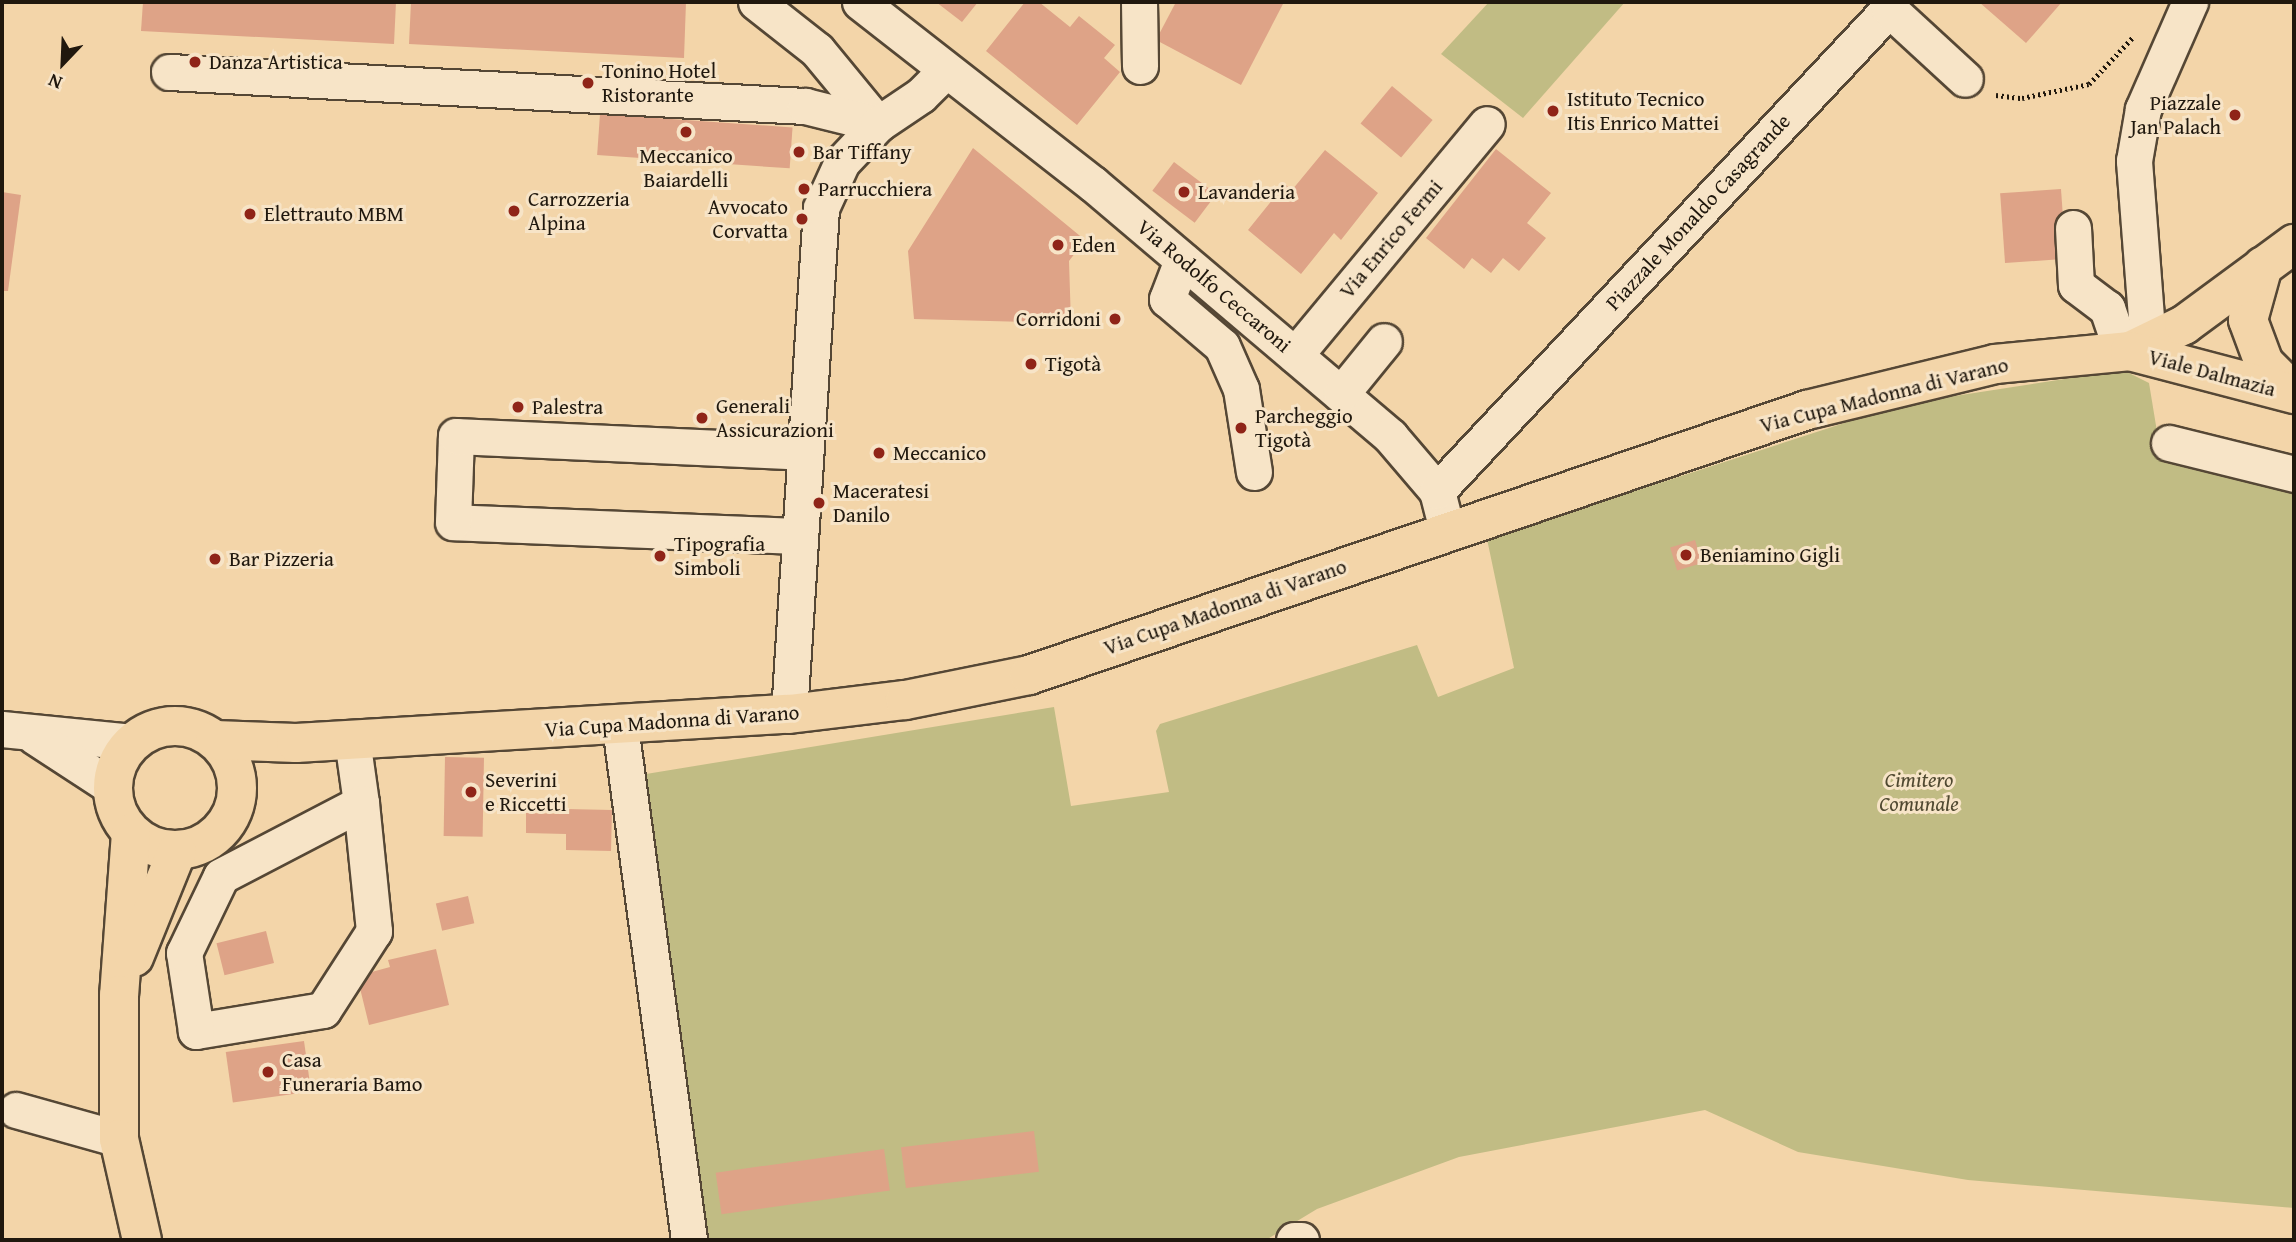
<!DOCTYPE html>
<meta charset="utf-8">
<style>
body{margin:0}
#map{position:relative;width:2296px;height:1242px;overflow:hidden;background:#f3d5a9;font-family:"Gentium Book Plus",serif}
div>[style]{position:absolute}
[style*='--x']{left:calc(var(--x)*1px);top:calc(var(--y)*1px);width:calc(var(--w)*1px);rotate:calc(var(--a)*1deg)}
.green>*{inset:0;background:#c1bc84}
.building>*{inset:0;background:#dea387;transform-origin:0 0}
.path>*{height:4.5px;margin-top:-2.25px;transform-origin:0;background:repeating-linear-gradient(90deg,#20180e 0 2px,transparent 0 5.5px)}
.roads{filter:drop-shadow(2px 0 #554735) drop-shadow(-2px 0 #554735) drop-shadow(0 2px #554735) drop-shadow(0 -2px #554735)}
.minor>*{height:35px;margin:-17.5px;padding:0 17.5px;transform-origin:17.5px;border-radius:17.5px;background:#f7e4c7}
.major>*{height:38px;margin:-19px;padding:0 19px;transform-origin:19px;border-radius:19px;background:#f3d5a9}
.major>.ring{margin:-19px;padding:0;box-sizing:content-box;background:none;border:38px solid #f3d5a9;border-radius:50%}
.dots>*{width:19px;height:19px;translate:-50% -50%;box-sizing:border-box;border:4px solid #f7e4c7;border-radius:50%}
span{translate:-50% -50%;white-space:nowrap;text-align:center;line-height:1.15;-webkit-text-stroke:6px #f7e4c7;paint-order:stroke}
.poi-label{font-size:21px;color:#20180e}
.left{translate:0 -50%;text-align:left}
.right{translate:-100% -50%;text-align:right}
.street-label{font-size:21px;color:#20180e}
.park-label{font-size:21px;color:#504931;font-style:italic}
.frame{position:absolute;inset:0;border:4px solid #20180e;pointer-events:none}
.north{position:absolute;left:28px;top:28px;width:70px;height:70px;-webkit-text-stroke:5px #f7e4c7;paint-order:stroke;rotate:203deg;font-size:19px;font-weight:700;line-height:28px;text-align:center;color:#20180e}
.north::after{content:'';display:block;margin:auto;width:24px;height:32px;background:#20180e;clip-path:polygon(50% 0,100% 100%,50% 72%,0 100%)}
</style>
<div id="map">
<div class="green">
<i style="clip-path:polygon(1489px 2px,1625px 2px,1523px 118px,1441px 54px)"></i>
<i style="clip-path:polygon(2123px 370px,2149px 383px,2162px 462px,2294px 494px,2294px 1208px,1968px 1180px,1798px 1152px,1705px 1110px,1459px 1157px,1317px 1209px,1266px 1240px,705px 1240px,640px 775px,1054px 707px,1071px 806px,1169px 792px,1156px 731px,1160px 724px,1417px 645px,1438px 697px,1514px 668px,1487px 539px,1903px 404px)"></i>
</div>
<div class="building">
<i style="clip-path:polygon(143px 2px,396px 2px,394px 44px,141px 31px)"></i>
<i style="clip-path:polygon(411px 2px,686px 2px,684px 58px,409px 44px)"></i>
<i style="clip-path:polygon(936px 2px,978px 2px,962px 22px)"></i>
<i style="clip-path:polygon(1025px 2px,1039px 2px,1070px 27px,1079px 16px,1115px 45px,1104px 58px,1120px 72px,1077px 125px,986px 51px)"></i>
<i style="clip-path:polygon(1176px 2px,1284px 2px,1241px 85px,1156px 40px)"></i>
<i style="clip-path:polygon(1979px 2px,2062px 2px,2026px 43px)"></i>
<i style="left:1392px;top:86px;width:53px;height:49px;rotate:40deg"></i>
<i style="left:600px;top:114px;width:193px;height:41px;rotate:4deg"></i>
<i style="clip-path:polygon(973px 148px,1085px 240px,1069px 261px,1071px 323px,914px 319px,908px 251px)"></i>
<i style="clip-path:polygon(1496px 149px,1551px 193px,1527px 223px,1546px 238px,1519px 271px,1503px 258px,1491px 273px,1472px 258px,1464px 269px,1426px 238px)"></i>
<i style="clip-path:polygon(1325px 150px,1378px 193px,1341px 240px,1334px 233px,1301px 274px,1248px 230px,1285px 184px,1292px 190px)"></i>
<i style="left:1174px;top:162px;width:53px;height:36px;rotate:37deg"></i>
<i style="left:2061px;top:189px;width:70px;height:61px;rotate:86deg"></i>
<i style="clip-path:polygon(2px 192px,21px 195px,8px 291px,2px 291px)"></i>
<i style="left:1695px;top:540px;width:24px;height:26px;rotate:73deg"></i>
<i style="left:445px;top:757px;width:39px;height:79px;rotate:1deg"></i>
<i style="clip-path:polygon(566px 809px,612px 810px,611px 851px,566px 850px,566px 834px,526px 833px,526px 813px,566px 814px)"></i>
<i style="left:468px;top:896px;width:28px;height:33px;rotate:77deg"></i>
<i style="left:266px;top:931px;width:33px;height:51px;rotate:76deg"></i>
<i style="clip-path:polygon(436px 949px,449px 1005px,369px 1025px,357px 976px,390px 967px,388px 960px)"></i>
<i style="left:304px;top:1041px;width:51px;height:79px;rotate:82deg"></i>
<i style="left:1034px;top:1131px;width:41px;height:134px;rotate:83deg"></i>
<i style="left:884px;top:1149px;width:42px;height:170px;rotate:82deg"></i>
</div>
<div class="path">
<i style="--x:1996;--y:95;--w:26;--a:7"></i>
<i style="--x:2022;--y:98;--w:68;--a:-11.8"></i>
<i style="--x:2089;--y:84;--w:64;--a:-46.9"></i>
</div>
<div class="roads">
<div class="minor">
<i style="--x:756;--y:2;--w:78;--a:38.2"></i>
<i style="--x:817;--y:50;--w:96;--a:50.5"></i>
<i style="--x:860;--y:2;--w:296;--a:38"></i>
<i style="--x:1093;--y:184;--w:390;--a:40.3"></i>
<i style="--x:1390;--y:436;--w:72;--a:49.5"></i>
<i style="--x:1437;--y:491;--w:40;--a:75.6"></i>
<i style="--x:1139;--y:2;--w:64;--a:89.1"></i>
<i style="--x:169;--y:72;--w:637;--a:3.06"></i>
<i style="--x:805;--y:106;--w:75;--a:13.9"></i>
<i style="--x:2073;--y:228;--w:57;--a:87"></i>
<i style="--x:2076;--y:285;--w:39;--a:37"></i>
<i style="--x:2107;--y:308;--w:46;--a:71.2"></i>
<i style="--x:1182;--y:260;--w:42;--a:111"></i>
<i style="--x:1167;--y:299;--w:72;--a:40.5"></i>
<i style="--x:1222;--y:346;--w:47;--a:66.2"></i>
<i style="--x:1241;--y:389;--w:84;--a:81.1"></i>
<i style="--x:2148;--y:343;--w:183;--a:-94.4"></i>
<i style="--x:2134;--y:161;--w:53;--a:-80.2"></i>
<i style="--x:2143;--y:109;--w:117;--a:-66.3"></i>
<i style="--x:1295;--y:355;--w:300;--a:-50.3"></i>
<i style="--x:1341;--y:394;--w:68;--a:-50.9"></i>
<i style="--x:2169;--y:443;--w:129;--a:13.9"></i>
<i style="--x:1437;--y:491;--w:661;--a:-46.84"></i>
<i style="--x:1889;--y:9;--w:103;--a:42.6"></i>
<i style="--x:799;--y:536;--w:346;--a:-177.7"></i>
<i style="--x:453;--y:522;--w:86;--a:-88"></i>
<i style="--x:456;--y:436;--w:347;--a:2.6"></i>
<i style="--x:789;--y:714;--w:507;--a:-86.38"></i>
<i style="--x:821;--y:208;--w:51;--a:-65.5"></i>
<i style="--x:842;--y:162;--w:52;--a:-46.5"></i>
<i style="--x:878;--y:124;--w:52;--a:-34"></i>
<i style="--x:921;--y:95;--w:35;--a:-45"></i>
<i style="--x:620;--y:726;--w:519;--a:82.35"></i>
<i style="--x:2;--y:729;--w:131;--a:5.7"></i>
<i style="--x:34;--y:736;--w:93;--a:33.2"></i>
<i style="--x:352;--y:739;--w:65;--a:82"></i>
<i style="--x:361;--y:803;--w:129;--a:84.2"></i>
<i style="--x:374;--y:931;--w:94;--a:122.8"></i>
<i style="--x:323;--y:1010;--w:129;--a:170.6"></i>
<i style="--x:196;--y:1031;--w:79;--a:-98.7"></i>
<i style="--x:184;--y:953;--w:85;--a:-64.3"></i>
<i style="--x:221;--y:876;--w:158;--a:-27.5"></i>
<i style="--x:16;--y:1110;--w:107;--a:15.7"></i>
<i style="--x:1294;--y:1240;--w:7;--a:0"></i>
</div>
<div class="major">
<i style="--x:2263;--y:266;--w:56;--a:105.5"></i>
<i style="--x:2248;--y:320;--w:46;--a:69.6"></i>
<i style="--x:2264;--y:363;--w:42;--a:45"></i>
<i style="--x:2130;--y:351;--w:60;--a:-25.7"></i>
<i style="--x:2184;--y:325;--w:137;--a:-36.4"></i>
<i class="ring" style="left:113px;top:726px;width:86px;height:86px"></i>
<i style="--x:215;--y:740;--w:81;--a:2.1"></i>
<i style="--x:296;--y:743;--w:494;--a:-3.4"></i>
<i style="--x:789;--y:714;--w:117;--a:-6.9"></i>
<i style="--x:905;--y:700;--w:126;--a:-11.4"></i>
<i style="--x:1029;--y:675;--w:822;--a:-18.81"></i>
<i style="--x:1807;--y:410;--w:194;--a:-13.7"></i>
<i style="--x:1995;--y:364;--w:136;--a:-5.5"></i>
<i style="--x:2130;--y:351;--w:170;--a:14.7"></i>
<i style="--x:131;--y:833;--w:162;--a:94.2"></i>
<i style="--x:119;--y:995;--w:144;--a:90"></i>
<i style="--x:119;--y:1139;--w:104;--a:77.2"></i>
<i style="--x:134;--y:957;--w:114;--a:-67.9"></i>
</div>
</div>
<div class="dots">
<i style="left:195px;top:62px;background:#8f2418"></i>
<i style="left:588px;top:83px;background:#8f2418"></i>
<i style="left:1553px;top:111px;background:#8f2418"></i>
<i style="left:2235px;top:115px;background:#8f2418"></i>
<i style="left:686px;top:132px;background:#8f2418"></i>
<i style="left:799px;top:152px;background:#8f2418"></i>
<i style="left:804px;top:189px;background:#8f2418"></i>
<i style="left:1184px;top:192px;background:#8f2418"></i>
<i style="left:514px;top:211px;background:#8f2418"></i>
<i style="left:250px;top:214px;background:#8f2418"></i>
<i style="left:802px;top:219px;background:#8f2418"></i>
<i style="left:1058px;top:245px;background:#8f2418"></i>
<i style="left:1115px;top:319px;background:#8f2418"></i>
<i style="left:1031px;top:364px;background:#8f2418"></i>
<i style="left:518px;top:407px;background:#8f2418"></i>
<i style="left:702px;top:418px;background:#8f2418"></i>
<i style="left:1241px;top:428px;background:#8f2418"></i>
<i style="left:879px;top:453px;background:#8f2418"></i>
<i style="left:819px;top:503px;background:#8f2418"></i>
<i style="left:1686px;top:555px;background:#8f2418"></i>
<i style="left:660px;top:556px;background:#8f2418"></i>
<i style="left:215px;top:559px;background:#8f2418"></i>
<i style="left:471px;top:792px;background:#8f2418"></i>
<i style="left:268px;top:1072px;background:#8f2418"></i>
</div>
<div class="poi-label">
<span class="left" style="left:209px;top:62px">Danza Artistica</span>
<span class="left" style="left:602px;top:83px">Tonino Hotel<br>Ristorante</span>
<span class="left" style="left:1567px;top:111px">Istituto Tecnico<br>Itis Enrico Mattei</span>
<span class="right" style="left:2221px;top:115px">Piazzale<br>Jan Palach</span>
<span class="left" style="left:813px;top:152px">Bar Tiffany</span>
<span style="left:686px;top:168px">Meccanico<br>Baiardelli</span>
<span class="left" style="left:818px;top:189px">Parrucchiera</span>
<span class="left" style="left:1198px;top:192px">Lavanderia</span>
<span class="left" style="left:528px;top:211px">Carrozzeria<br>Alpina</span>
<span class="right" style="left:788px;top:219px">Avvocato<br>Corvatta</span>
<span class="left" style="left:264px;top:214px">Elettrauto MBM</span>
<span class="left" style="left:1072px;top:245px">Eden</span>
<span class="right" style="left:1101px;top:319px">Corridoni</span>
<span class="left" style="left:1045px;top:364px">Tigotà</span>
<span class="left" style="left:716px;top:418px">Generali<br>Assicurazioni</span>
<span class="left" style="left:532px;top:407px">Palestra</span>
<span class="left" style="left:1255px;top:428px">Parcheggio<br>Tigotà</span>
<span class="left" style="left:893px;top:453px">Meccanico</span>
<span class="left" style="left:833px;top:503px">Maceratesi<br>Danilo</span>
<span class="left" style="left:674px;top:556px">Tipografia<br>Simboli</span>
<span class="left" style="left:1700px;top:555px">Beniamino Gigli</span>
<span class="left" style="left:229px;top:559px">Bar Pizzeria</span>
<span class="left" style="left:485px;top:792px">Severini<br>e Riccetti</span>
<span class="left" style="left:282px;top:1072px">Casa<br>Funeraria Bamo</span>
</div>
<div class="street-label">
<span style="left:1698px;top:212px;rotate:-47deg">Piazzale Monaldo Casagrande</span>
<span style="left:1391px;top:239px;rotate:-50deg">Via Enrico Fermi</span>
<span style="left:1214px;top:286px;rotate:40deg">Via Rodolfo Ceccaroni</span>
<span style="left:2212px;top:373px;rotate:15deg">Viale Dalmazia</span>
<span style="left:1884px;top:395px;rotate:-14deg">Via Cupa Madonna di Varano</span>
<span style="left:1225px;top:607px;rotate:-19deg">Via Cupa Madonna di Varano</span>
<span style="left:672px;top:721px;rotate:-4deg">Via Cupa Madonna di Varano</span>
</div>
<div class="park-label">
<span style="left:1919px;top:792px">Cimitero<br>Comunale</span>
</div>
<div class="frame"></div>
<div class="north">N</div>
</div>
